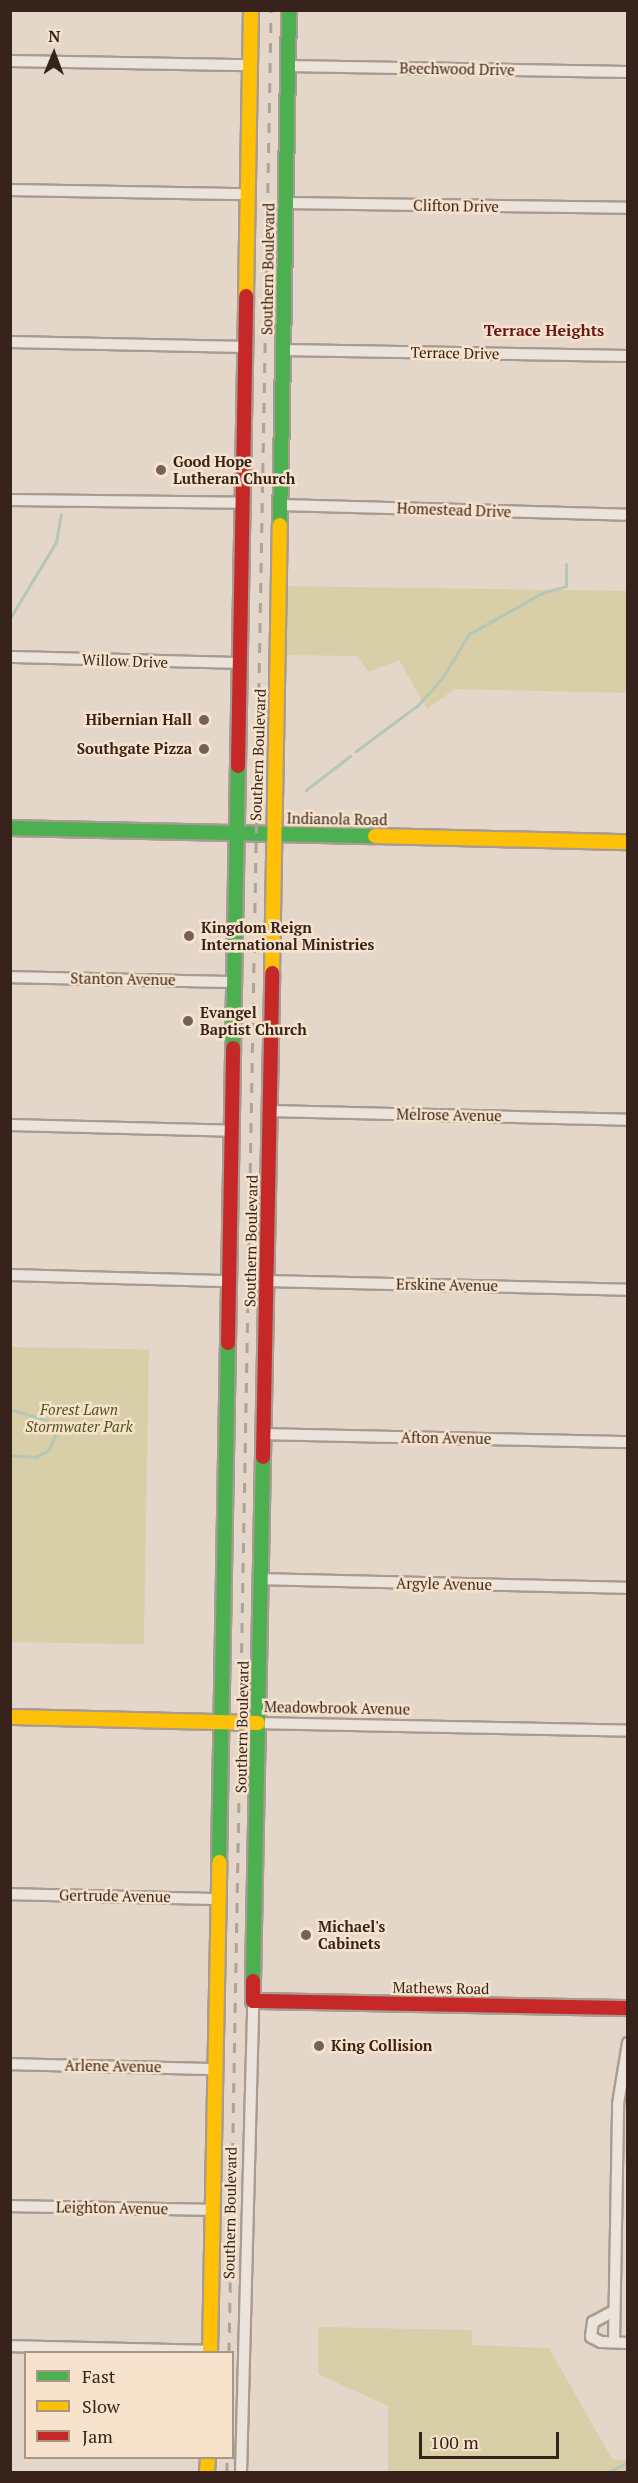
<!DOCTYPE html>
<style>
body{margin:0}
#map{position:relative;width:638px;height:2483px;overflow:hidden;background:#e4d6c8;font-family:"PT Serif",serif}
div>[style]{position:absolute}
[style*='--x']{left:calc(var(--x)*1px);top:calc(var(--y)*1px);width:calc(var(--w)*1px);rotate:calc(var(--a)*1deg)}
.green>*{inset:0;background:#d8cfa9;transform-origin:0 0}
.stream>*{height:3px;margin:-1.5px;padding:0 1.5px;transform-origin:1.5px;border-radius:1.5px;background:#b4c7b8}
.roads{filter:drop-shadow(2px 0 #a89c92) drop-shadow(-2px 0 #a89c92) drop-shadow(0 2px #a89c92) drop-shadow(0 -2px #a89c92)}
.street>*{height:10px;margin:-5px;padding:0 5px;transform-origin:5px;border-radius:5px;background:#ece4db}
.fast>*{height:14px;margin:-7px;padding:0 7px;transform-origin:7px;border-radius:7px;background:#4caf50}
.slow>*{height:14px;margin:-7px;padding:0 7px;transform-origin:7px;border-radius:7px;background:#ffc107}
.jam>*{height:14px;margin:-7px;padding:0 7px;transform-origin:7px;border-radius:7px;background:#c62828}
.rail>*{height:3px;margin-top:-1.5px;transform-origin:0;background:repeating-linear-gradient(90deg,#aba39c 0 10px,transparent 0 20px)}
.dots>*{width:16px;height:16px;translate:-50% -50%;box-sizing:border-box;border:3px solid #f7e3cc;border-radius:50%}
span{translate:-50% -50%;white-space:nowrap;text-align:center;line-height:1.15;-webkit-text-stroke:5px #f7e3cc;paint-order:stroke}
.street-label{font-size:15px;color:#37231b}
.poi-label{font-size:15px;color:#37231b;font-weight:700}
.left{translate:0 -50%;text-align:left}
.right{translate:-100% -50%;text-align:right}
.park-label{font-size:15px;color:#515420;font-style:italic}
.neighbourhood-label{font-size:16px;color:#661918;font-weight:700}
.frame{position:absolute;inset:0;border:12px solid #37231b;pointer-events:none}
.legend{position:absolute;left:24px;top:2351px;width:210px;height:108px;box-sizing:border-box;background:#f7e3cc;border:2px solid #aa9685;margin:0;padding:8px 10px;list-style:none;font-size:18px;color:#37231b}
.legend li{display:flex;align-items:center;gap:12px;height:30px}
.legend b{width:30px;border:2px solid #aa9685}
.north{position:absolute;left:24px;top:24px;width:60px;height:60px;-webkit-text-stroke:4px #f7e3cc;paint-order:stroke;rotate:1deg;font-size:16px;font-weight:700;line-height:24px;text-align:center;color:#37231b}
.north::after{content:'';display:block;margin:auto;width:21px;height:27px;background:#37231b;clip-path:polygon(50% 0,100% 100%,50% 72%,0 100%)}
.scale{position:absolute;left:419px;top:2432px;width:140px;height:27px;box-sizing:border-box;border:3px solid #37231b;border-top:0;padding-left:8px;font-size:18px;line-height:21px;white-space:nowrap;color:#37231b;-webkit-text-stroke:4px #f7e3cc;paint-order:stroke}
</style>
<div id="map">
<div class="green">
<i style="clip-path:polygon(278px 586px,627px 591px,627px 693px,455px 689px,427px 709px,399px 660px,368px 672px,358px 656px,277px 655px)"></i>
<i style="left:11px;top:1347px;width:138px;height:295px;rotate:1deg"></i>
<i style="clip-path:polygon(318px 2327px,472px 2330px,472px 2345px,549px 2348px,612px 2459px,627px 2460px,627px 2472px,388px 2472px,388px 2406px,318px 2374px)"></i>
</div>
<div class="stream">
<i style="--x:10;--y:618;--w:89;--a:-58.8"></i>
<i style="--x:56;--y:542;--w:28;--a:-80"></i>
<i style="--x:356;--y:751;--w:77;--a:-36.6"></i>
<i style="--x:418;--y:705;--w:36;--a:-48"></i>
<i style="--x:442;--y:678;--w:52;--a:-58.5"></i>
<i style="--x:469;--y:634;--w:84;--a:-29.3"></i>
<i style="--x:542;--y:593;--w:25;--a:-16"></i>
<i style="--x:566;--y:586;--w:22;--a:-90"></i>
<i style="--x:306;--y:790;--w:56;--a:-37.7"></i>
<i style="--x:10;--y:1409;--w:39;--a:17"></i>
<i style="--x:47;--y:1420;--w:17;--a:62"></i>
<i style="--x:55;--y:1435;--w:16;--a:112"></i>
<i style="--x:49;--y:1450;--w:15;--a:152"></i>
<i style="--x:36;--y:1457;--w:26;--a:-176"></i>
<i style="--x:608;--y:2472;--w:22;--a:-27"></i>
</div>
<div class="roads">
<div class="street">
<i style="--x:10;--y:61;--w:240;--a:1"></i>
<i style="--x:287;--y:66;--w:341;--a:1"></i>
<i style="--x:10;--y:190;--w:238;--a:1"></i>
<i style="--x:285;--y:203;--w:343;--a:0.8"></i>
<i style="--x:10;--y:342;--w:235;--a:1.2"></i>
<i style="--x:283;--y:350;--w:345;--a:1"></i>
<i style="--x:10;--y:500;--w:232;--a:0.7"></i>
<i style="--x:280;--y:505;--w:348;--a:1.6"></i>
<i style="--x:10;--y:657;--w:229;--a:1.5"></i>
<i style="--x:10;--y:977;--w:225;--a:1.3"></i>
<i style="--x:270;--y:1111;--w:358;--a:1.4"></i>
<i style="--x:10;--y:1125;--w:222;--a:1.5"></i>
<i style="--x:10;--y:1275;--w:220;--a:1.6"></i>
<i style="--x:266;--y:1281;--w:362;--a:1.4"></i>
<i style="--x:264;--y:1434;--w:364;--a:1.3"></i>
<i style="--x:261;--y:1579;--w:367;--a:1.4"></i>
<i style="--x:258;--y:1723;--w:370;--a:1.2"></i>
<i style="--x:10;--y:1894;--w:209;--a:1.4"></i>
<i style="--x:10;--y:2064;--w:205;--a:1.4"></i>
<i style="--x:10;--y:2206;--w:203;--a:1.1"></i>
<i style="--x:614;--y:2311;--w:24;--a:152"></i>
<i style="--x:593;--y:2322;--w:15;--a:98"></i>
<i style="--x:591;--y:2337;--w:11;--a:27"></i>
<i style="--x:601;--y:2342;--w:27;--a:2"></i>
<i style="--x:614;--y:2342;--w:238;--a:-89"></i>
<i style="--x:618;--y:2104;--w:62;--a:-80.7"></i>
<i style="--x:10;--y:2346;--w:200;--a:1.4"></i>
<i style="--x:241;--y:2472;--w:471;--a:-88.5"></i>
</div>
<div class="fast">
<i style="--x:280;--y:525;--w:515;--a:-89"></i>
<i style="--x:10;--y:828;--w:365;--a:1.3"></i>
<i style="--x:233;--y:1048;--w:282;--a:-89"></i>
<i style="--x:219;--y:1862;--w:519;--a:-89.01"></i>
<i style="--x:253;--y:1981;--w:524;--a:-88.91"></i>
</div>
<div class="slow">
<i style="--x:246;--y:296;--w:286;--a:-89"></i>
<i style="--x:375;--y:836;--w:253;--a:1.4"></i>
<i style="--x:272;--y:973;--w:448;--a:-89"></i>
<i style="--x:10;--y:1717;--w:248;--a:1.4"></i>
<i style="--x:210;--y:2352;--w:490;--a:-88.9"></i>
<i style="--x:207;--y:2472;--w:14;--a:-86"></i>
</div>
<div class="jam">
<i style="--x:238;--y:766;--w:470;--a:-89"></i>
<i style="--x:228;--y:1343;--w:295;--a:-89"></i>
<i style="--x:263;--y:1457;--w:484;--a:-88.9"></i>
<i style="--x:253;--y:1981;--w:20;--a:90"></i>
<i style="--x:253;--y:2001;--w:375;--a:1.1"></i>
</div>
</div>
<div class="rail">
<i style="--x:229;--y:2352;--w:2342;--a:-88.97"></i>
<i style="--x:227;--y:2472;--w:14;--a:-90"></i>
</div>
<div class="dots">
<i style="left:161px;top:470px;background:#746258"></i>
<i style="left:204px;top:720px;background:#746258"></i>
<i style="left:204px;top:749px;background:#746258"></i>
<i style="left:189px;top:936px;background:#746258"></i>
<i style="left:188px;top:1021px;background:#746258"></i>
<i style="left:306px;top:1935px;background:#746258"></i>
<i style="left:319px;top:2046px;background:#746258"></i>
</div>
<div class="street-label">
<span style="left:457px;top:69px;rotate:1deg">Beechwood Drive</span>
<span style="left:456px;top:206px;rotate:1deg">Clifton Drive</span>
<span style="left:268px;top:269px;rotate:-89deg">Southern Boulevard</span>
<span style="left:455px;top:353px;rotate:1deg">Terrace Drive</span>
<span style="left:454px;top:510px;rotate:2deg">Homestead Drive</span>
<span style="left:125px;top:661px;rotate:2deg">Willow Drive</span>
<span style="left:258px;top:755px;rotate:-88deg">Southern Boulevard</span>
<span style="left:337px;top:819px;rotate:1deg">Indianola Road</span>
<span style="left:123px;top:979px;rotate:1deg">Stanton Avenue</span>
<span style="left:449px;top:1115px;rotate:1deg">Melrose Avenue</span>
<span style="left:251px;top:1241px;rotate:-89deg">Southern Boulevard</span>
<span style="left:447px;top:1285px;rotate:1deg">Erskine Avenue</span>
<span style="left:446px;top:1438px;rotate:1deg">Afton Avenue</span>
<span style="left:444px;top:1584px;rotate:1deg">Argyle Avenue</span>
<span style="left:337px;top:1708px;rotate:1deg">Meadowbrook Avenue</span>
<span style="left:242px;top:1727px;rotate:-89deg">Southern Boulevard</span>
<span style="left:115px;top:1896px;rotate:1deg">Gertrude Avenue</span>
<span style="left:441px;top:1988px;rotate:1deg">Mathews Road</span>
<span style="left:113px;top:2066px;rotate:1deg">Arlene Avenue</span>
<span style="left:112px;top:2208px;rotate:1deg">Leighton Avenue</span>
<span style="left:230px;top:2213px;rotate:-89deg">Southern Boulevard</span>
</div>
<div class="poi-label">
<span class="left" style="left:173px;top:470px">Good Hope<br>Lutheran Church</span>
<span class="right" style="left:192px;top:720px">Hibernian Hall</span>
<span class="right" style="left:192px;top:749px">Southgate Pizza</span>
<span class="left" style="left:201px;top:936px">Kingdom Reign<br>International Ministries</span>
<span class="left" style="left:200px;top:1021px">Evangel<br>Baptist Church</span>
<span class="left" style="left:318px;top:1935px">Michael's<br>Cabinets</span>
<span class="left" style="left:331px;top:2046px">King Collision</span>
</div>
<div class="park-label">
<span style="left:79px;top:1418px">Forest Lawn<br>Stormwater Park</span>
</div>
<div class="neighbourhood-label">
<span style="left:544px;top:330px">Terrace Heights</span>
</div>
<div class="frame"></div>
<ul class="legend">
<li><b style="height:8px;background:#4caf50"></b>Fast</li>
<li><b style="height:8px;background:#ffc107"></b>Slow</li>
<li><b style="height:8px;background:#c62828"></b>Jam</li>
</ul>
<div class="north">N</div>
<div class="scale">100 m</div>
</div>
